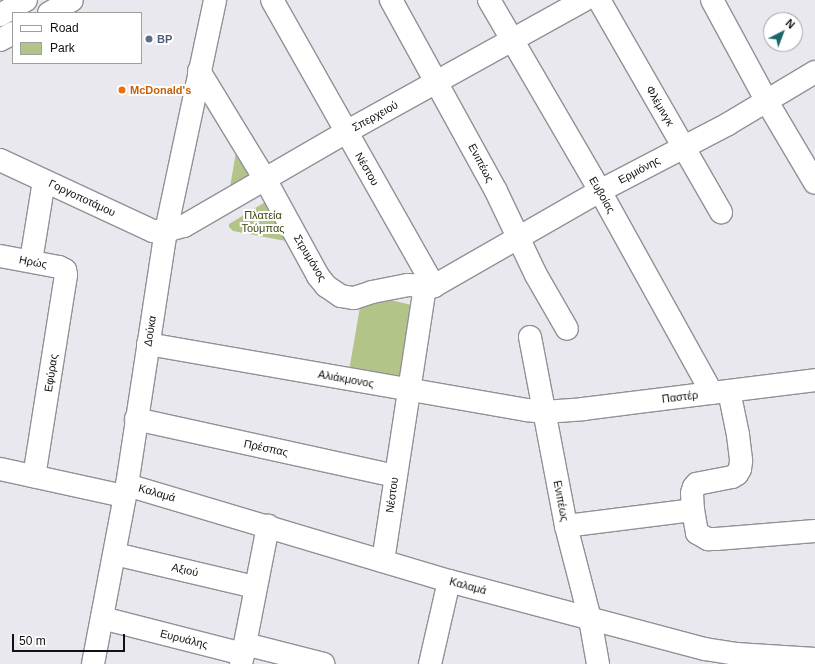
<!DOCTYPE html>
<meta charset="utf-8">
<style>
body{margin:0}
#map{position:relative;width:815px;height:664px;overflow:hidden;background:#eae8ef;font-family:Helvetica,sans-serif}
div>[style]{position:absolute}
[style*='--x']{left:calc(var(--x)*1px);top:calc(var(--y)*1px);width:calc(var(--w)*1px);rotate:calc(var(--a)*1deg)}
.green>*{inset:0;background:#b3c488}
.roads{filter:drop-shadow(1px 0 #929097) drop-shadow(-1px 0 #929097) drop-shadow(0 1px #929097) drop-shadow(0 -1px #929097)}
.minor>*{height:22px;margin:-11px;padding:0 11px;transform-origin:11px;border-radius:11px;background:#fff}
.major>*{height:22px;margin:-11px;padding:0 11px;transform-origin:11px;border-radius:11px;background:#fff}
.dots>*{width:11px;height:11px;translate:-50% -50%;box-sizing:border-box;border:2px solid #fff;border-radius:50%}
span{translate:-50% -50%;white-space:nowrap;text-align:center;line-height:1.15;-webkit-text-stroke:4px #fff;paint-order:stroke}
.service-label{font-size:11px;color:#4e5e75;font-weight:700}
.left{translate:0 -50%;text-align:left}
.food-label{font-size:11px;color:#c56008;font-weight:700}
.street-label{font-size:11px;color:#111012}
.park-label{font-size:11px;color:#3c4810}
.legend{position:absolute;left:12px;top:12px;width:130px;height:52px;box-sizing:border-box;background:#fff;border:1px solid #a09fa0;margin:0;padding:5px 7px;list-style:none;font-size:12px;color:#111012}
.legend li{display:flex;align-items:center;gap:8px;height:20px}
.legend b{width:20px;border:1px solid #a09fa0}
.north{position:absolute;left:763px;top:12px;width:40px;height:40px;box-sizing:border-box;background:#fff;border:1px solid #a09fa0;border-radius:50%;rotate:42deg;font-size:11px;font-weight:700;line-height:16px;text-align:center;color:#111012}
.north::after{content:'';display:block;margin:auto;width:14px;height:18px;background:#19676b;clip-path:polygon(50% 0,100% 100%,50% 72%,0 100%)}
.scale{position:absolute;left:12px;top:634px;width:113px;height:18px;box-sizing:border-box;border:2px solid #111012;border-top:0;padding-left:5px;font-size:12px;line-height:14px;white-space:nowrap;color:#111012;-webkit-text-stroke:3px #fff;paint-order:stroke}
</style>
<div id="map">
<div class="green">
<i style="clip-path:polygon(236px 152px,249px 175px,230px 187px)"></i>
<i style="clip-path:polygon(267px 201px,291px 242px,233px 231px,229px 227px,229px 224px)"></i>
<i style="clip-path:polygon(382px 298px,416px 306px,403px 382px,349px 371px,361px 301px)"></i>
</div>
<div class="roads">
<div class="minor">
<i style="--x:272;--y:0;--w:329;--a:60.5"></i>
<i style="--x:434;--y:286;--w:191;--a:-29.8"></i>
<i style="--x:600;--y:191;--w:144;--a:-27.6"></i>
<i style="--x:728;--y:124;--w:101;--a:-30.9"></i>
<i style="--x:391;--y:0;--w:216;--a:61.2"></i>
<i style="--x:495;--y:189;--w:95;--a:64.5"></i>
<i style="--x:536;--y:275;--w:62;--a:60.1"></i>
<i style="--x:489;--y:0;--w:221;--a:59.8"></i>
<i style="--x:600;--y:191;--w:231;--a:61"></i>
<i style="--x:599;--y:0;--w:245;--a:60.1"></i>
<i style="--x:712;--y:0;--w:114;--a:61.6"></i>
<i style="--x:766;--y:100;--w:96;--a:59.4"></i>
<i style="--x:199;--y:71;--w:127;--a:58.6"></i>
<i style="--x:265;--y:179;--w:111;--a:61.3"></i>
<i style="--x:318;--y:276;--w:13;--a:51"></i>
<i style="--x:326;--y:286;--w:18;--a:34"></i>
<i style="--x:341;--y:296;--w:13;--a:9"></i>
<i style="--x:354;--y:298;--w:19;--a:-18"></i>
<i style="--x:372;--y:292;--w:36;--a:-11"></i>
<i style="--x:407;--y:285;--w:27;--a:2"></i>
<i style="--x:0;--y:160;--w:169;--a:24.9"></i>
<i style="--x:153;--y:231;--w:13;--a:0"></i>
<i style="--x:166;--y:231;--w:19;--a:-16"></i>
<i style="--x:184;--y:226;--w:187;--a:-30.1"></i>
<i style="--x:346;--y:132;--w:272;--a:-29"></i>
<i style="--x:0;--y:256;--w:60;--a:10.6"></i>
<i style="--x:59;--y:267;--w:7;--a:27"></i>
<i style="--x:65;--y:270;--w:5;--a:79"></i>
<i style="--x:66;--y:275;--w:204;--a:99"></i>
<i style="--x:31;--y:261;--w:81;--a:-80.8"></i>
<i style="--x:530;--y:337;--w:192;--a:79.2"></i>
<i style="--x:566;--y:526;--w:96;--a:75.5"></i>
<i style="--x:590;--y:619;--w:46;--a:79.9"></i>
<i style="--x:148;--y:344;--w:385;--a:9.9"></i>
<i style="--x:527;--y:410;--w:17;--a:7"></i>
<i style="--x:544;--y:412;--w:39;--a:-4"></i>
<i style="--x:583;--y:409;--w:234;--a:-7.1"></i>
<i style="--x:729;--y:391;--w:45;--a:78.4"></i>
<i style="--x:738;--y:435;--w:26;--a:83"></i>
<i style="--x:741;--y:461;--w:8;--a:97"></i>
<i style="--x:740;--y:469;--w:6;--a:121"></i>
<i style="--x:737;--y:474;--w:6;--a:149"></i>
<i style="--x:732;--y:477;--w:36;--a:169"></i>
<i style="--x:697;--y:484;--w:4;--a:135"></i>
<i style="--x:694;--y:487;--w:6;--a:108"></i>
<i style="--x:692;--y:493;--w:17;--a:87"></i>
<i style="--x:693;--y:510;--w:23;--a:80"></i>
<i style="--x:697;--y:533;--w:13;--a:29"></i>
<i style="--x:708;--y:539;--w:8;--a:0"></i>
<i style="--x:716;--y:539;--w:99;--a:-4.6"></i>
<i style="--x:136;--y:419;--w:265;--a:12.4"></i>
<i style="--x:0;--y:469;--w:127;--a:12.3"></i>
<i style="--x:127;--y:485;--w:336;--a:16.6"></i>
<i style="--x:449;--y:581;--w:265;--a:14.9"></i>
<i style="--x:705;--y:649;--w:31;--a:9"></i>
<i style="--x:736;--y:654;--w:79;--a:3.6"></i>
<i style="--x:566;--y:526;--w:128;--a:-7.2"></i>
<i style="--x:115;--y:554;--w:144;--a:13.3"></i>
<i style="--x:383;--y:561;--w:278;--a:-81.3"></i>
<i style="--x:102;--y:618;--w:146;--a:14.3"></i>
<i style="--x:245;--y:644;--w:81;--a:14.2"></i>
<i style="--x:93;--y:664;--w:182;--a:-79.2"></i>
<i style="--x:127;--y:485;--w:257;--a:-81.3"></i>
<i style="--x:166;--y:231;--w:236;--a:-78"></i>
<i style="--x:241;--y:664;--w:141;--a:-78.9"></i>
<i style="--x:430;--y:664;--w:85;--a:-77.1"></i>
</div>
<div class="major">
<i style="--x:49;--y:13;--w:26;--a:-29"></i>
<i style="--x:0;--y:15;--w:30;--a:-30"></i>
<i style="--x:0;--y:40;--w:15;--a:-28"></i>
</div>
</div>
<div class="dots">
<i style="left:149px;top:39px;background:#5c6f8a"></i>
<i style="left:122px;top:90px;background:#e8710a"></i>
</div>
<div class="service-label">
<span class="left" style="left:157px;top:39px">BP</span>
</div>
<div class="food-label">
<span class="left" style="left:130px;top:90px">McDonald's</span>
</div>
<div class="street-label">
<span style="left:660px;top:106px;rotate:60deg">Φλέμινγκ</span>
<span style="left:375px;top:116px;rotate:-29deg">Σπερχειού</span>
<span style="left:481px;top:163px;rotate:62deg">Ενιπέως</span>
<span style="left:367px;top:169px;rotate:60deg">Νέστου</span>
<span style="left:639px;top:170px;rotate:-28deg">Ερμιόνης</span>
<span style="left:602px;top:195px;rotate:60deg">Ευβοίας</span>
<span style="left:82px;top:198px;rotate:25deg">Γοργοποτάμου</span>
<span style="left:310px;top:258px;rotate:59deg">Στρυμόνος</span>
<span style="left:33px;top:262px;rotate:11deg">Ηρώς</span>
<span style="left:150px;top:331px;rotate:-81deg">Δούκα</span>
<span style="left:51px;top:373px;rotate:-81deg">Εφύρας</span>
<span style="left:346px;top:379px;rotate:10deg">Αλιάκμονος</span>
<span style="left:680px;top:397px;rotate:-7deg">Παστέρ</span>
<span style="left:266px;top:448px;rotate:12deg">Πρέσπας</span>
<span style="left:157px;top:493px;rotate:16deg">Καλαμά</span>
<span style="left:392px;top:495px;rotate:-82deg">Νέστου</span>
<span style="left:561px;top:501px;rotate:79deg">Ενιπέως</span>
<span style="left:185px;top:570px;rotate:13deg">Αξιού</span>
<span style="left:468px;top:586px;rotate:15deg">Καλαμά</span>
<span style="left:184px;top:639px;rotate:14deg">Ευρυάλης</span>
</div>
<div class="park-label">
<span style="left:263px;top:222px">Πλατεία<br>Τούμπας</span>
</div>
<ul class="legend">
<li><b style="height:5px;background:#fff"></b>Road</li>
<li><b style="height:11px;background:#b3c488"></b>Park</li>
</ul>
<div class="north">N</div>
<div class="scale">50 m</div>
</div>
